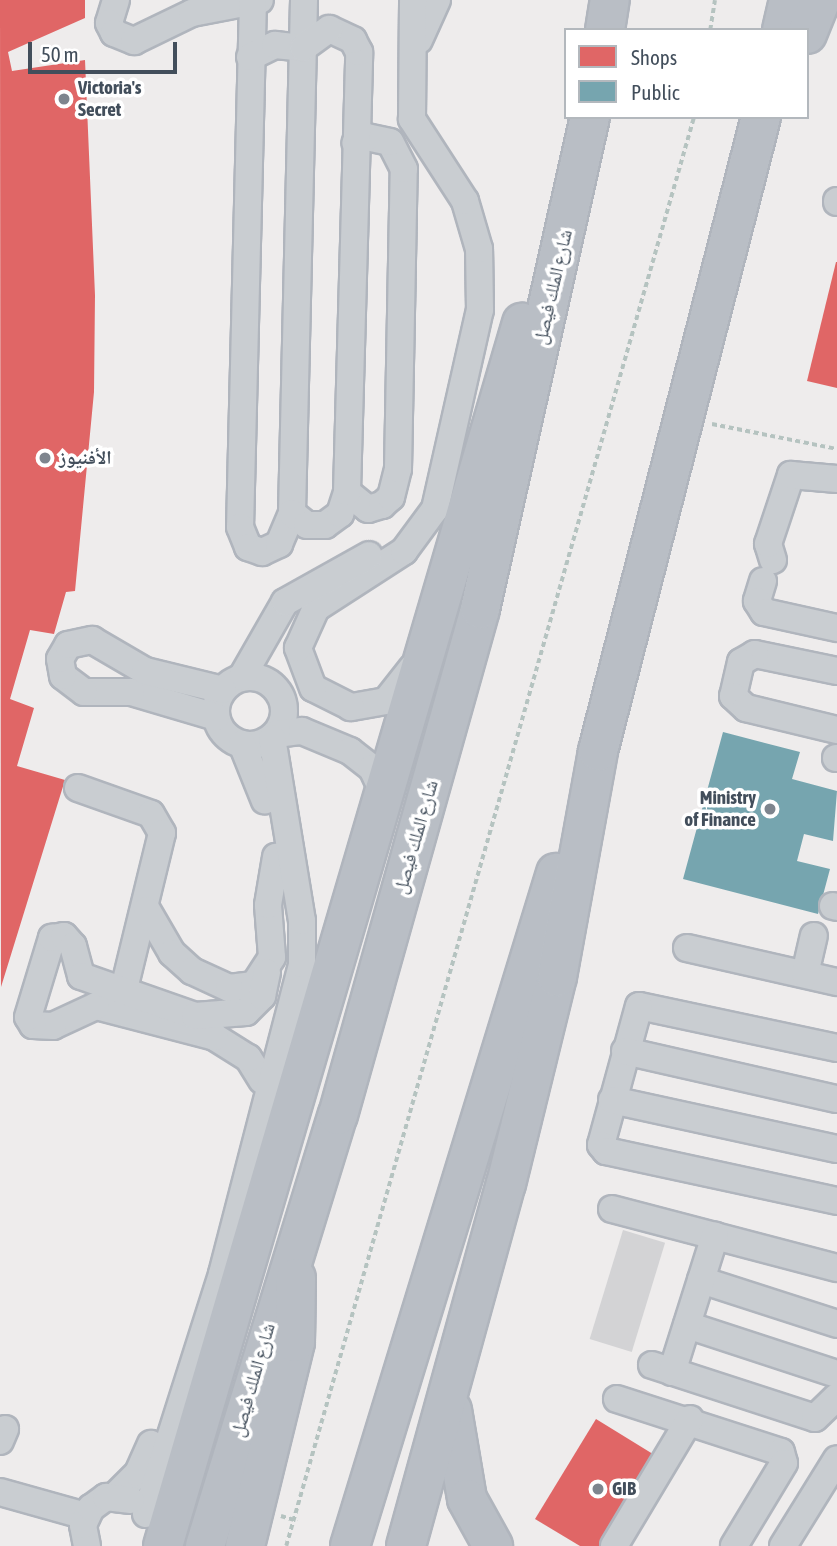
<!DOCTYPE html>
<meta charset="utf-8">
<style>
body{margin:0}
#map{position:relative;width:837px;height:1546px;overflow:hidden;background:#eeecec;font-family:"Asap Condensed","Noto Naskh Arabic",sans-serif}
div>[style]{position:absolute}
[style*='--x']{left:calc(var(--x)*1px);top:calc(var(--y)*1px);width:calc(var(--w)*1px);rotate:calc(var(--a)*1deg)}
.shops>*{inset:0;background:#e06666}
.public>*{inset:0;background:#76a5af}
.building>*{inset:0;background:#d3d3d5;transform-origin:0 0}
.path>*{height:3.5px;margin-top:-1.75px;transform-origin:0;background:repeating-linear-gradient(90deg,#b5c3c0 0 5px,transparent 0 8.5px)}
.roads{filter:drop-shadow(2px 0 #b0b5bd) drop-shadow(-2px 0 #b0b5bd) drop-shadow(0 2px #b0b5bd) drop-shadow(0 -2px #b0b5bd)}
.minor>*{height:26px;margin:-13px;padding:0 13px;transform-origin:13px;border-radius:13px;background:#c9cdd1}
.minor>.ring{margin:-13px;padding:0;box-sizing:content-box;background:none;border:26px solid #c9cdd1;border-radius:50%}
.highway>*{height:38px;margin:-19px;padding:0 19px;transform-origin:19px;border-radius:19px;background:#b9bec5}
.dots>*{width:19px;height:19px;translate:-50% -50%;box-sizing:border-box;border:4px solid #fff;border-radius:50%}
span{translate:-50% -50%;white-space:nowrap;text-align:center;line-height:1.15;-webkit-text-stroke:7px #fff;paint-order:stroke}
.poi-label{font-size:19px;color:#424e5b;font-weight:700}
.left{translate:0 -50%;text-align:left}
.right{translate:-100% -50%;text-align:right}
.street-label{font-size:19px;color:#424e5b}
.legend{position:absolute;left:564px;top:28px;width:245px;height:91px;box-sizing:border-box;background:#fff;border:2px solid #b3b8bd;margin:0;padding:9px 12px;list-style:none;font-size:21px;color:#424e5b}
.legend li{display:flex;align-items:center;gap:14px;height:35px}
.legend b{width:35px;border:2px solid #b3b8bd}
.scale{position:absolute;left:28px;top:42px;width:149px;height:32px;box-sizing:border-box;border:4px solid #424e5b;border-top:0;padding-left:9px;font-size:21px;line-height:24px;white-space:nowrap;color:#424e5b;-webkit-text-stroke:5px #fff;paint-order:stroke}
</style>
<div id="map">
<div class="shops">
<i style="clip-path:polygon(0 0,85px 0,85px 18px,8px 52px,12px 71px,85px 60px,95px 295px,94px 392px,75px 591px,66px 592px,54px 634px,30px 630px,10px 699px,34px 708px,17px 766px,65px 780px,1px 987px)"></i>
<i style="clip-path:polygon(836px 262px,837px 262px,837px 388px,807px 381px)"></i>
<i style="clip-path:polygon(596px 1419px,661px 1459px,607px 1546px,580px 1546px,535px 1519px)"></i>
</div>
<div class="public">
<i style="clip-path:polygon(723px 732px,800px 752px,792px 779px,837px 791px,833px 841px,804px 834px,797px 861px,830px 869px,818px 914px,683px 879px)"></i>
</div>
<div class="building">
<i style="left:623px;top:1230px;width:44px;height:114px;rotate:17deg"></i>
</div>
<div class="path">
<i style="--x:710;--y:30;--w:30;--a:-81"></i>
<i style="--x:712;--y:424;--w:127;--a:11.3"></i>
<i style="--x:281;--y:1516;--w:17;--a:17"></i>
<i style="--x:286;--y:1546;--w:1486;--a:-74.07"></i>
</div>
<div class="roads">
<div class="minor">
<i style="--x:116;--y:0;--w:24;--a:107"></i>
<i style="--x:109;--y:23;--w:11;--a:63"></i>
<i style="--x:114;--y:33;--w:22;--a:22"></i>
<i style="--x:134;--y:41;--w:64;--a:-25.8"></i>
<i style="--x:192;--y:13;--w:69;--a:-10.8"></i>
<i style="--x:253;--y:0;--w:527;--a:91.41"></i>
<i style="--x:240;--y:527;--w:22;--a:68"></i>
<i style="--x:248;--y:547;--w:15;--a:20"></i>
<i style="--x:262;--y:552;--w:19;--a:-25"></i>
<i style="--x:279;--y:544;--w:34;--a:-67"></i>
<i style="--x:292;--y:513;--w:513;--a:-88.66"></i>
<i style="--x:419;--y:40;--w:44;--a:-65.8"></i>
<i style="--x:250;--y:57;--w:28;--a:-26"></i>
<i style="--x:275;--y:45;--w:28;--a:6"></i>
<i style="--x:837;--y:201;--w:1;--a:90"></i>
<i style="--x:347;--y:492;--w:27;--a:39"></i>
<i style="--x:368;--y:509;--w:15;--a:-16"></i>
<i style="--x:382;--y:505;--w:12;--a:-42"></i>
<i style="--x:391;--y:497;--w:29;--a:-76"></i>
<i style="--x:398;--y:469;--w:300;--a:-88.9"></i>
<i style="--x:404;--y:169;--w:30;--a:-117"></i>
<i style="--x:390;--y:142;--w:24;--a:-168"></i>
<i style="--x:367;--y:137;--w:13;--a:153"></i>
<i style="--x:292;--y:513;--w:19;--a:39"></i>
<i style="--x:307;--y:525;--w:18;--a:0"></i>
<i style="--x:325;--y:525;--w:19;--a:-36"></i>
<i style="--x:340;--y:514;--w:23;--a:-72"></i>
<i style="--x:347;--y:492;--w:440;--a:-88.4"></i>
<i style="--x:359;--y:52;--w:13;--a:-117"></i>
<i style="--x:353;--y:40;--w:26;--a:-155"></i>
<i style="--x:329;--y:29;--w:32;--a:144"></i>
<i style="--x:773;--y:560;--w:17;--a:-107"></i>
<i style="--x:768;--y:544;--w:73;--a:-71.6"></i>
<i style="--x:791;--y:475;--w:46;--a:5"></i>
<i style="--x:763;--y:581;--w:21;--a:107"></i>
<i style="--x:757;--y:601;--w:13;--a:58"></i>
<i style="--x:764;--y:612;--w:75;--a:12.4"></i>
<i style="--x:412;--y:668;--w:42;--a:128.2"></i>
<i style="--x:386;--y:701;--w:36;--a:170"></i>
<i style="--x:351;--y:707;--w:42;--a:-153.4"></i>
<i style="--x:313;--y:688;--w:43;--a:-110.6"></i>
<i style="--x:298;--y:648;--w:44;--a:-65.8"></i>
<i style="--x:316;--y:608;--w:105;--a:-32.9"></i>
<i style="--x:404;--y:551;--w:52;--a:-53.6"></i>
<i style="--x:435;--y:509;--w:204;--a:-77.3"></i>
<i style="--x:480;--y:310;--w:61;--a:-90.9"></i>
<i style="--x:479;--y:249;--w:50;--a:-106.3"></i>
<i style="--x:465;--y:201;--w:98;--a:-122.9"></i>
<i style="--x:412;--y:119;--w:119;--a:-89.5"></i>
<i style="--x:837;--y:671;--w:84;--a:-168.3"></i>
<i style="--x:755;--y:654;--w:16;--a:150"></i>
<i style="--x:741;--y:662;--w:35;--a:103"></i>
<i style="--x:733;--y:696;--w:18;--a:43"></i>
<i style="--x:746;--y:708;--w:94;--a:13.6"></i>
<i class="ring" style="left:216px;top:677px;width:42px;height:42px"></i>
<i style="--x:242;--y:677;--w:86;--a:-60.2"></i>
<i style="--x:285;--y:602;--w:96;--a:-29.2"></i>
<i style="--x:216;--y:717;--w:89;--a:-163.6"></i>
<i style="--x:131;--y:692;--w:47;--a:180"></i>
<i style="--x:84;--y:692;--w:26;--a:-143"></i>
<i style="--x:63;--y:676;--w:17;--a:-100"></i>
<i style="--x:60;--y:659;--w:16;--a:-60"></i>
<i style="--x:68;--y:645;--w:25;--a:-12"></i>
<i style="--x:92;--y:640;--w:61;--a:30.3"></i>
<i style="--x:145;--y:671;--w:80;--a:13.7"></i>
<i style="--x:276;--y:734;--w:26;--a:-7"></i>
<i style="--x:302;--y:731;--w:52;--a:22.6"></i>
<i style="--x:350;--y:751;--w:28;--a:38"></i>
<i style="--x:372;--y:768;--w:33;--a:65"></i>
<i style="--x:242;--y:744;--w:61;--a:68"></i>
<i style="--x:836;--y:758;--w:1;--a:0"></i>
<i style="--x:78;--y:788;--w:77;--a:19.6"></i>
<i style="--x:151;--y:814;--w:22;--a:60"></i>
<i style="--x:162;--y:833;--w:182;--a:103.7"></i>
<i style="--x:833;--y:906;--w:4;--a:14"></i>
<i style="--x:147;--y:910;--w:50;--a:59.8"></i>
<i style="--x:172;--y:953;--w:27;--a:42"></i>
<i style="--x:192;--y:971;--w:41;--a:24.7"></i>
<i style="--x:229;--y:988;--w:25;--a:-7"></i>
<i style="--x:254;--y:985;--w:33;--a:-57"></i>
<i style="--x:272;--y:957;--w:52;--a:-94.4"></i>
<i style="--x:268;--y:905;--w:49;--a:-80.5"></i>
<i style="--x:687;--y:948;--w:154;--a:12.8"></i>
<i style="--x:805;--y:974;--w:39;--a:-77"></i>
<i style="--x:837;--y:1048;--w:202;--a:-168"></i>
<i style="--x:639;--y:1006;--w:144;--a:105.3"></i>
<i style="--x:601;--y:1145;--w:8;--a:50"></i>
<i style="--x:606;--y:1151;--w:236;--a:12.2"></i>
<i style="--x:625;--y:1051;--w:217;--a:12.8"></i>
<i style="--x:262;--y:1080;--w:26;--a:-122"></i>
<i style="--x:248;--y:1058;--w:39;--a:-148"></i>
<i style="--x:215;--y:1037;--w:123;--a:-165.4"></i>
<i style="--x:96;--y:1006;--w:47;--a:155.1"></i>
<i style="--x:53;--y:1026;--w:20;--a:-177"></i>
<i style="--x:33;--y:1025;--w:9;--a:-122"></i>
<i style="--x:28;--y:1017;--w:83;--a:-73.1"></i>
<i style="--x:52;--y:938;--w:12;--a:-9"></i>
<i style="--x:64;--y:936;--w:13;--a:48"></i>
<i style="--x:73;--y:946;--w:31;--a:75"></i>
<i style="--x:81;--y:976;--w:121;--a:19.3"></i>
<i style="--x:195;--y:1016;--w:51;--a:-4.5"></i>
<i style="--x:246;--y:1012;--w:23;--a:-45"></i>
<i style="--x:262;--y:996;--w:24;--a:-78"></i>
<i style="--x:612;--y:1100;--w:230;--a:12.3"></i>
<i style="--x:612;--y:1209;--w:233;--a:14.7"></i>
<i style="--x:701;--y:1280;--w:143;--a:17.9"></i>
<i style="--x:687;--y:1325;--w:158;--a:18.1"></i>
<i style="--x:652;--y:1365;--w:171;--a:18"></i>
<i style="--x:815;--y:1418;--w:30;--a:-44"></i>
<i style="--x:672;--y:1372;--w:143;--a:-72.5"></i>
<i style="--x:617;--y:1399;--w:172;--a:17.9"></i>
<i style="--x:781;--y:1452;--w:11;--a:75"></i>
<i style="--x:784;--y:1463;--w:97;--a:121.1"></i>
<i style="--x:0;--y:1441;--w:13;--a:-67"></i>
<i style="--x:0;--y:1492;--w:89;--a:15.6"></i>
<i style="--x:115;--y:1496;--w:33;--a:-45"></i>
<i style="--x:138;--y:1473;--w:32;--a:-66"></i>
<i style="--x:146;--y:1514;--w:252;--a:-72.4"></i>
<i style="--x:222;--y:1274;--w:320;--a:-75.5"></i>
<i style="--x:302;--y:964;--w:43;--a:-90"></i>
<i style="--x:302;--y:921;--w:185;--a:-99.3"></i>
<i style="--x:87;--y:1546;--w:21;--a:-101"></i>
<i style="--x:83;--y:1525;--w:19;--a:-65"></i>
<i style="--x:91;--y:1508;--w:19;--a:-36"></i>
<i style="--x:106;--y:1497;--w:25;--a:7"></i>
<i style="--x:614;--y:1546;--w:148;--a:-59.1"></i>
<i style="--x:783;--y:1546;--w:102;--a:-58.2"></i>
</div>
<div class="highway">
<i style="--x:605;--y:30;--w:30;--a:-81"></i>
<i style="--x:782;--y:30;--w:31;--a:-77"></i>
<i style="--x:807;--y:34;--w:37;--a:-68"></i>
<i style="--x:452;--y:1410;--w:90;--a:80.4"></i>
<i style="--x:467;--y:1499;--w:54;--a:61"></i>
<i style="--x:163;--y:1546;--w:1275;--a:-73.64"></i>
<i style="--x:205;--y:1546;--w:451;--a:-72.9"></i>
<i style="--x:338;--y:1115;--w:526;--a:-74.32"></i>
<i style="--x:480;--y:609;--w:504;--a:-77.4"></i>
<i style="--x:245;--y:1546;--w:210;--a:-76.2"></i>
<i style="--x:295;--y:1342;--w:64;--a:-89.1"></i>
<i style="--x:350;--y:1546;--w:704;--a:-72.98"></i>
<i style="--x:406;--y:1546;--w:376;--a:-74.6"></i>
<i style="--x:506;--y:1184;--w:213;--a:-76.2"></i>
<i style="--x:557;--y:977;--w:230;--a:-79.7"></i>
<i style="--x:598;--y:751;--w:655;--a:-75.58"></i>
</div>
</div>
<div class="dots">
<i style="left:64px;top:99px;background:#7e858e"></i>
<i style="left:45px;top:458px;background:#7e858e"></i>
<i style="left:770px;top:809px;background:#7e858e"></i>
<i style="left:598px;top:1489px;background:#7e858e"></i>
</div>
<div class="poi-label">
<span class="left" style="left:78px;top:99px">Victoria's<br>Secret</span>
<span class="left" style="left:59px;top:458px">الأفنيوز</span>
<span class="right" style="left:756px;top:809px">Ministry<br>of Finance</span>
<span class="left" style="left:612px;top:1489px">GIB</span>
</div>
<div class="street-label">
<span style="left:553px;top:287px;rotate:-77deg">شارع الملك فيصل</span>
<span style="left:416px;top:837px;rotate:-74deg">شارع الملك فيصل</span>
<span style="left:253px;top:1380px;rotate:-74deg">شارع الملك فيصل</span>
</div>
<ul class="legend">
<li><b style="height:19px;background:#e06666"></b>Shops</li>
<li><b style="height:19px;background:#76a5af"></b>Public</li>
</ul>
<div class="scale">50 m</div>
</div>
